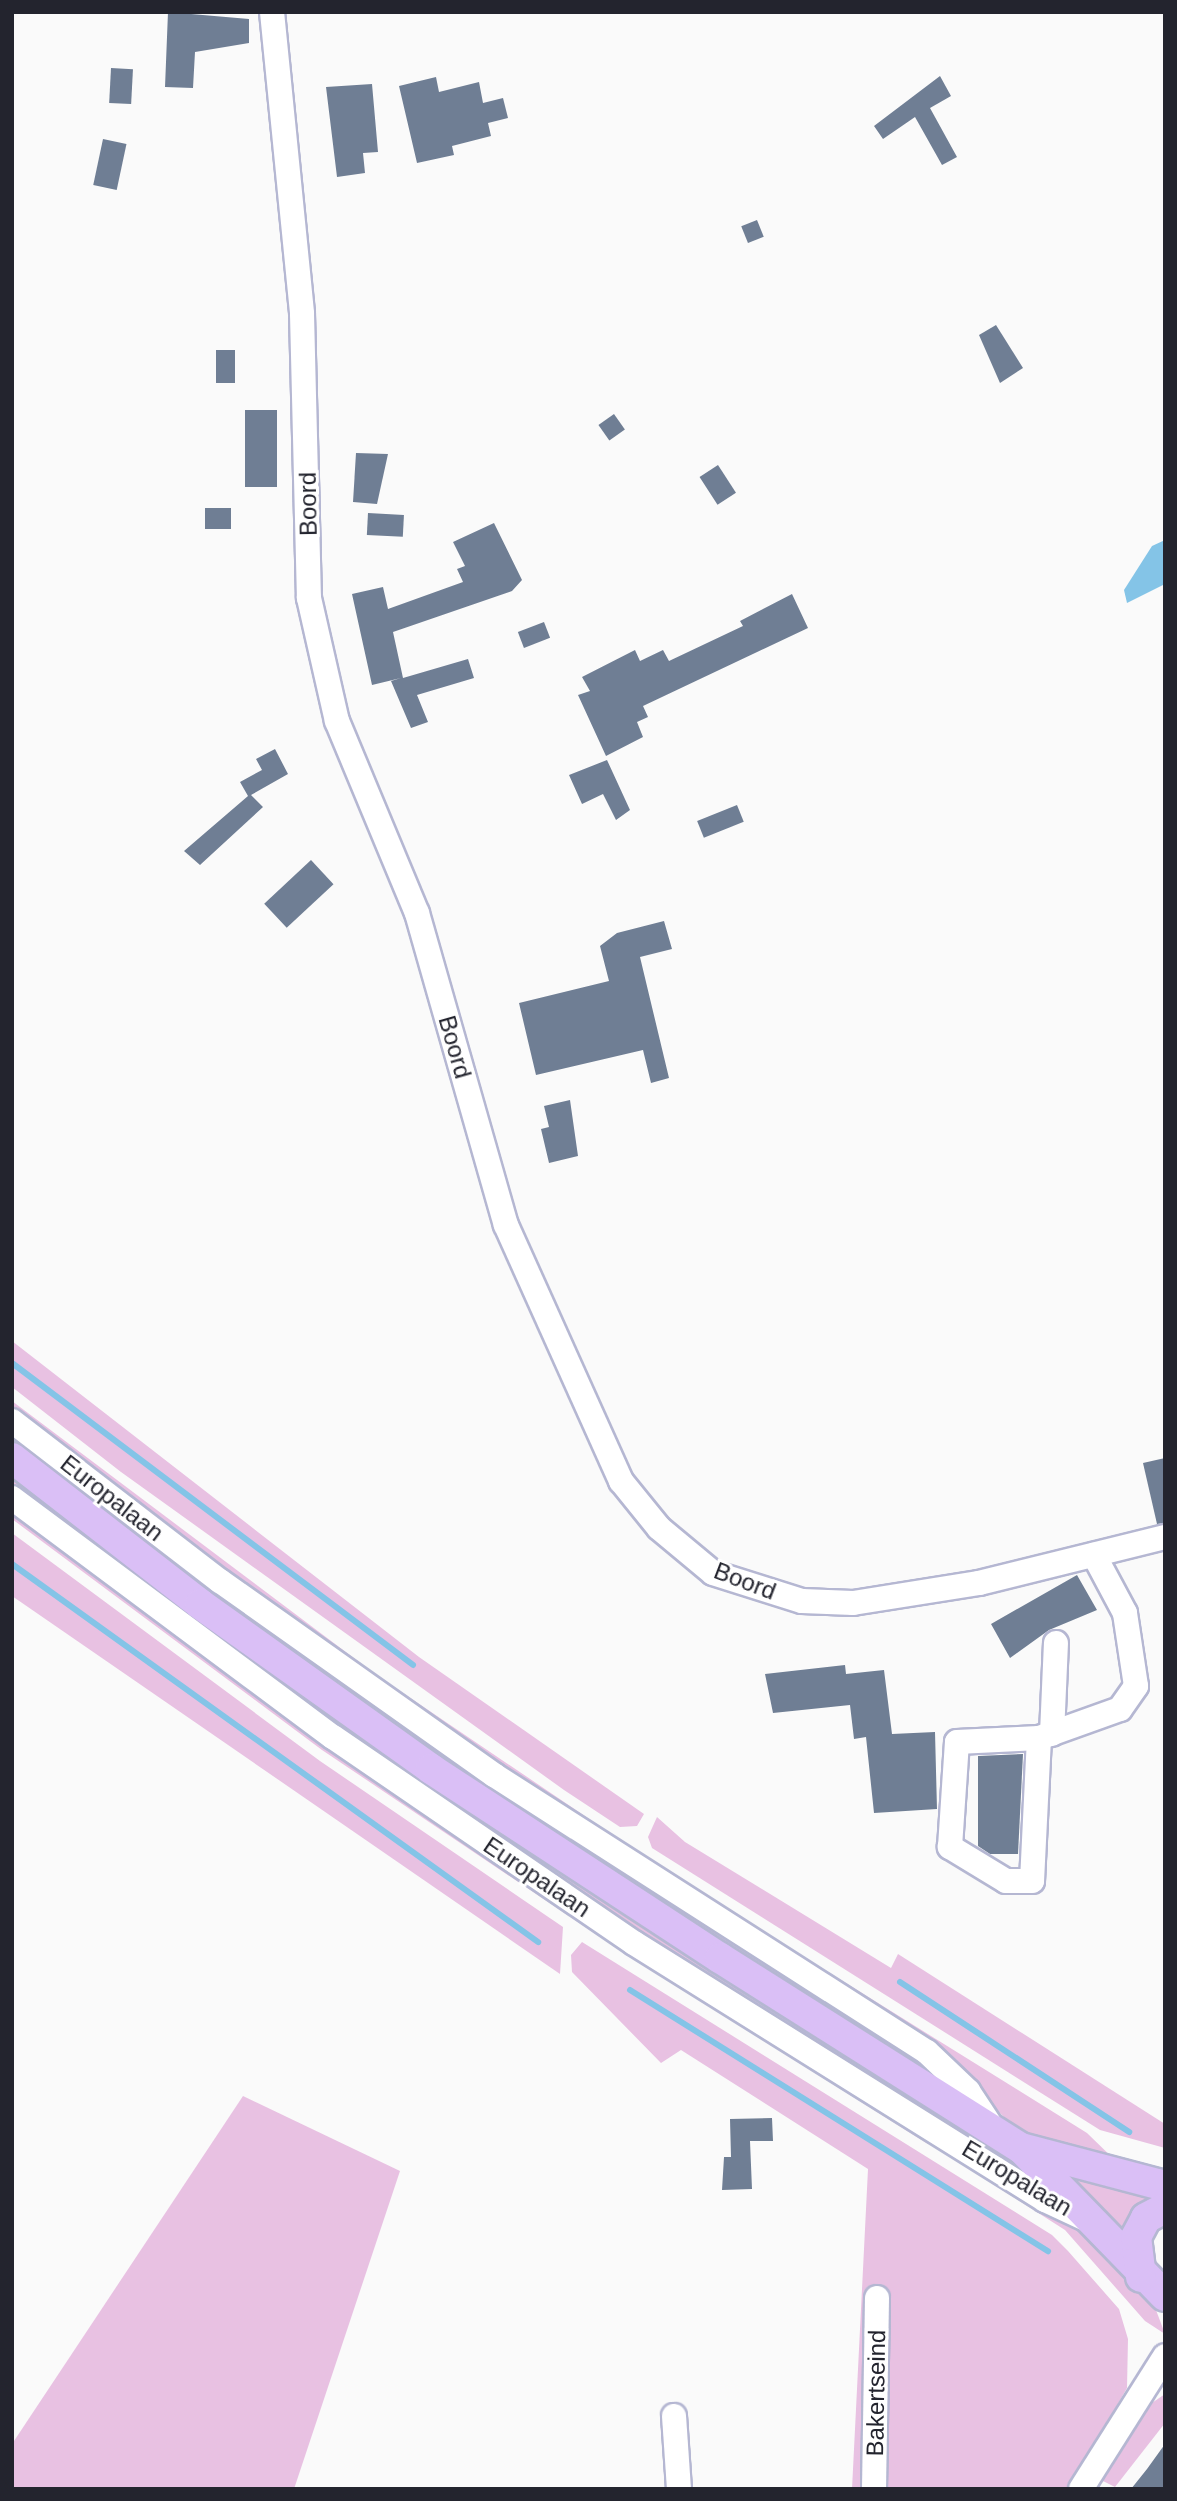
<!DOCTYPE html>
<style>
body{margin:0}
#map{position:relative;width:1177px;height:2501px;overflow:hidden;background:#fafafa;font-family:Arial,sans-serif}
div>[style]{position:absolute}
[style*='--x']{left:calc(var(--x)*1px);top:calc(var(--y)*1px);width:calc(var(--w)*1px);rotate:calc(var(--a)*1deg)}
.green>*{inset:0;background:#e8c1e2}
.water>*{inset:0;background:#84c4e7}
.stream>*{height:6px;margin:-3px;padding:0 3px;transform-origin:3px;border-radius:3px;background:#84c4e7}
.building>*{inset:0;background:#6f7e94;transform-origin:0 0}
.roads{filter:drop-shadow(2px 0 #b5b7d2) drop-shadow(-2px 0 #b5b7d2) drop-shadow(0 2px #b5b7d2) drop-shadow(0 -2px #b5b7d2)}
.minor>*{height:24px;margin:-12px;padding:0 12px;transform-origin:12px;border-radius:12px;background:#fff}
.major>*{height:30px;margin:-15px;padding:0 15px;transform-origin:15px;border-radius:15px;background:#dabff6}
span{translate:-50% -50%;white-space:nowrap;text-align:center;line-height:1.15;-webkit-text-stroke:6px #fff;paint-order:stroke}
.street-label{font-size:24px;color:#23242e}
.frame{position:absolute;inset:0;border:14px solid #23242e;pointer-events:none}
</style>
<div id="map">
<div class="green">
<i style="clip-path:polygon(12px 1341px,419px 1657px,644px 1814px,637px 1826px,620px 1827px,564px 1790px,121px 1472px,12px 1387px)"></i>
<i style="clip-path:polygon(12px 1401px,375px 1674px,669px 1873px,1087px 2133px,1121px 2166px,1021px 2133px,981px 2095px,369px 1682px,12px 1413px)"></i>
<i style="clip-path:polygon(12px 1427px,929px 2064px,943px 2086px,648px 1902px,356px 1702px,12px 1444px)"></i>
<i style="clip-path:polygon(12px 1474px,961px 2123px,954px 2134px,518px 1858px,12px 1490px)"></i>
<i style="clip-path:polygon(12px 1504px,941px 2142px,928px 2144px,618px 1949px,322px 1750px,12px 1519px)"></i>
<i style="clip-path:polygon(12px 1533px,320px 1761px,563px 1927px,560px 1974px,12px 1596px)"></i>
<i style="clip-path:polygon(657px 1817px,685px 1842px,891px 1968px,898px 1954px,1165px 2124px,1165px 2148px,1100px 2130px,652px 1848px,648px 1837px)"></i>
<i style="clip-path:polygon(582px 1942px,1052px 2235px,1068px 2251px,1119px 2309px,1128px 2339px,1127px 2388px,1069px 2489px,852px 2489px,868px 2169px,681px 2050px,661px 2063px,572px 1972px,571px 1955px)"></i>
<i style="clip-path:polygon(243px 2096px,400px 2171px,294px 2489px,12px 2489px,12px 2444px)"></i>
<i style="clip-path:polygon(956px 2150px,1085px 2230px,1153px 2302px,1165px 2334px,1145px 2321px,1065px 2230px,952px 2158px)"></i>
<i style="clip-path:polygon(1053px 2165px,1158px 2189px,1125px 2240px)"></i>
<i style="clip-path:polygon(1165px 2394px,1165px 2423px,1115px 2487px,1101px 2480px,1146px 2407px)"></i>
</div>
<div class="water">
<i style="clip-path:polygon(1165px 540px,1165px 584px,1127px 603px,1124px 590px,1152px 546px)"></i>
</div>
<div class="stream">
<i style="--x:12;--y:1363;--w:502;--a:36.98"></i>
<i style="--x:12;--y:1564;--w:648;--a:35.7"></i>
<i style="--x:900;--y:1982;--w:274;--a:33.2"></i>
<i style="--x:630;--y:1990;--w:493;--a:32"></i>
</div>
<div class="building">
<i style="clip-path:polygon(168px 12px,249px 19px,249px 43px,195px 52px,193px 88px,165px 87px)"></i>
<i style="left:111px;top:68px;width:22px;height:35px;rotate:3deg"></i>
<i style="clip-path:polygon(940px 76px,951px 96px,930px 108px,957px 157px,942px 165px,915px 117px,883px 139px,874px 126px)"></i>
<i style="clip-path:polygon(436px 77px,439px 92px,479px 82px,483px 103px,503px 98px,508px 118px,488px 123px,491px 136px,452px 146px,454px 155px,417px 163px,399px 86px)"></i>
<i style="clip-path:polygon(372px 84px,378px 152px,363px 153px,365px 173px,337px 177px,326px 87px)"></i>
<i style="left:103px;top:139px;width:24px;height:47px;rotate:12deg"></i>
<i style="left:757px;top:220px;width:18px;height:17px;rotate:68deg"></i>
<i style="clip-path:polygon(996px 325px,1023px 368px,1000px 383px,979px 335px)"></i>
<i style="left:216px;top:350px;width:19px;height:33px"></i>
<i style="left:245px;top:410px;width:32px;height:77px"></i>
<i style="left:614px;top:414px;width:19px;height:19px;rotate:55deg"></i>
<i style="clip-path:polygon(356px 453px,388px 454px,377px 504px,353px 502px)"></i>
<i style="left:718px;top:465px;width:33px;height:22px;rotate:57deg"></i>
<i style="left:205px;top:508px;width:26px;height:21px"></i>
<i style="left:368px;top:513px;width:36px;height:22px;rotate:3deg"></i>
<i style="clip-path:polygon(494px 523px,522px 580px,512px 591px,393px 632px,403px 678px,468px 659px,474px 678px,417px 695px,428px 722px,411px 728px,391px 681px,401px 678px,372px 685px,352px 594px,383px 587px,388px 609px,463px 582px,457px 569px,465px 566px,453px 542px)"></i>
<i style="clip-path:polygon(792px 594px,808px 628px,643px 706px,648px 717px,637px 722px,643px 737px,606px 756px,578px 695px,590px 691px,582px 677px,635px 650px,640px 661px,663px 650px,669px 661px,743px 626px,740px 621px)"></i>
<i style="left:544px;top:622px;width:17px;height:28px;rotate:69deg"></i>
<i style="clip-path:polygon(275px 749px,288px 774px,251px 795px,263px 807px,200px 865px,184px 851px,248px 796px,240px 782px,262px 770px,256px 759px)"></i>
<i style="clip-path:polygon(607px 760px,630px 810px,616px 820px,603px 794px,582px 804px,569px 775px)"></i>
<i style="left:737px;top:805px;width:18px;height:43px;rotate:68deg"></i>
<i style="left:311px;top:860px;width:33px;height:64px;rotate:47deg"></i>
<i style="clip-path:polygon(664px 921px,672px 949px,640px 957px,669px 1078px,651px 1083px,643px 1050px,536px 1075px,519px 1003px,609px 981px,600px 946px,617px 933px)"></i>
<i style="clip-path:polygon(570px 1100px,578px 1156px,549px 1163px,541px 1129px,549px 1127px,544px 1106px)"></i>
<i style="clip-path:polygon(1165px 1458px,1165px 1523px,1157px 1524px,1143px 1463px)"></i>
<i style="clip-path:polygon(1077px 1575px,1097px 1610px,1049px 1630px,1010px 1658px,991px 1624px)"></i>
<i style="clip-path:polygon(845px 1665px,846px 1674px,884px 1670px,892px 1734px,935px 1732px,937px 1809px,874px 1813px,866px 1737px,854px 1739px,850px 1705px,773px 1713px,765px 1674px)"></i>
<i style="clip-path:polygon(1023px 1754px,1018px 1854px,990px 1854px,978px 1846px,978px 1756px)"></i>
<i style="clip-path:polygon(772px 2118px,773px 2141px,750px 2141px,752px 2189px,722px 2190px,724px 2157px,731px 2157px,730px 2119px)"></i>
<i style="clip-path:polygon(1165px 2444px,1165px 2489px,1131px 2489px,1147px 2469px)"></i>
</div>
<div class="roads">
<div class="minor">
<i style="--x:272;--y:12;--w:303;--a:84.3"></i>
<i style="--x:302;--y:314;--w:284;--a:88.6"></i>
<i style="--x:309;--y:598;--w:126;--a:77.2"></i>
<i style="--x:337;--y:721;--w:208;--a:67.4"></i>
<i style="--x:417;--y:913;--w:324;--a:74.1"></i>
<i style="--x:506;--y:1225;--w:281;--a:65.8"></i>
<i style="--x:621;--y:1481;--w:60;--a:51"></i>
<i style="--x:659;--y:1528;--w:70;--a:39.8"></i>
<i style="--x:713;--y:1573;--w:93;--a:17.5"></i>
<i style="--x:802;--y:1601;--w:51;--a:2.2"></i>
<i style="--x:853;--y:1603;--w:128;--a:-9"></i>
<i style="--x:979;--y:1583;--w:192;--a:-13.9"></i>
<i style="--x:12;--y:1421;--w:262;--a:37.6"></i>
<i style="--x:220;--y:1581;--w:336;--a:35.3"></i>
<i style="--x:494;--y:1775;--w:514;--a:32.61"></i>
<i style="--x:927;--y:2052;--w:57;--a:43.6"></i>
<i style="--x:968;--y:2091;--w:45;--a:56.7"></i>
<i style="--x:12;--y:1498;--w:400;--a:36.7"></i>
<i style="--x:333;--y:1737;--w:365;--a:34.4"></i>
<i style="--x:634;--y:1943;--w:485;--a:32"></i>
<i style="--x:1045;--y:2200;--w:45;--a:24.9"></i>
<i style="--x:1052;--y:1734;--w:91;--a:-87.5"></i>
<i style="--x:1039;--y:1738;--w:143;--a:92.8"></i>
<i style="--x:1032;--y:1881;--w:26;--a:180"></i>
<i style="--x:1006;--y:1881;--w:66;--a:-148.7"></i>
<i style="--x:950;--y:1847;--w:105;--a:-86.2"></i>
<i style="--x:957;--y:1742;--w:82;--a:-2.8"></i>
<i style="--x:1039;--y:1738;--w:86;--a:-19.7"></i>
<i style="--x:1120;--y:1709;--w:28;--a:-55"></i>
<i style="--x:1136;--y:1686;--w:74;--a:-98.6"></i>
<i style="--x:1125;--y:1613;--w:66;--a:-118.1"></i>
<i style="--x:674;--y:2416;--w:73;--a:86.1"></i>
<i style="--x:874;--y:2489;--w:191;--a:-89.1"></i>
<i style="--x:1081;--y:2489;--w:157;--a:-57.7"></i>
</div>
<div class="major">
<i style="--x:12;--y:1458;--w:238;--a:37.8"></i>
<i style="--x:200;--y:1604;--w:284;--a:35.5"></i>
<i style="--x:431;--y:1769;--w:345;--a:33.2"></i>
<i style="--x:720;--y:1958;--w:356;--a:32.3"></i>
<i style="--x:1021;--y:2148;--w:149;--a:14.8"></i>
<i style="--x:1024;--y:2151;--w:202;--a:45.8"></i>
<i style="--x:1141;--y:2277;--w:40;--a:-97.1"></i>
<i style="--x:1136;--y:2237;--w:21;--a:-62"></i>
<i style="--x:1146;--y:2218;--w:21;--a:-28"></i>
</div>
</div>
<div class="street-label">
<span style="left:308px;top:504px;rotate:-91deg">Boord</span>
<span style="left:455px;top:1047px;rotate:74deg">Boord</span>
<span style="left:112px;top:1498px;rotate:38deg">Europalaan</span>
<span style="left:745px;top:1581px;rotate:21deg">Boord</span>
<span style="left:537px;top:1877px;rotate:34deg">Europalaan</span>
<span style="left:1017px;top:2178px;rotate:31deg">Europalaan</span>
<span style="left:876px;top:2393px;rotate:-89deg">Bakertseind</span>
</div>
<div class="frame"></div>
</div>
